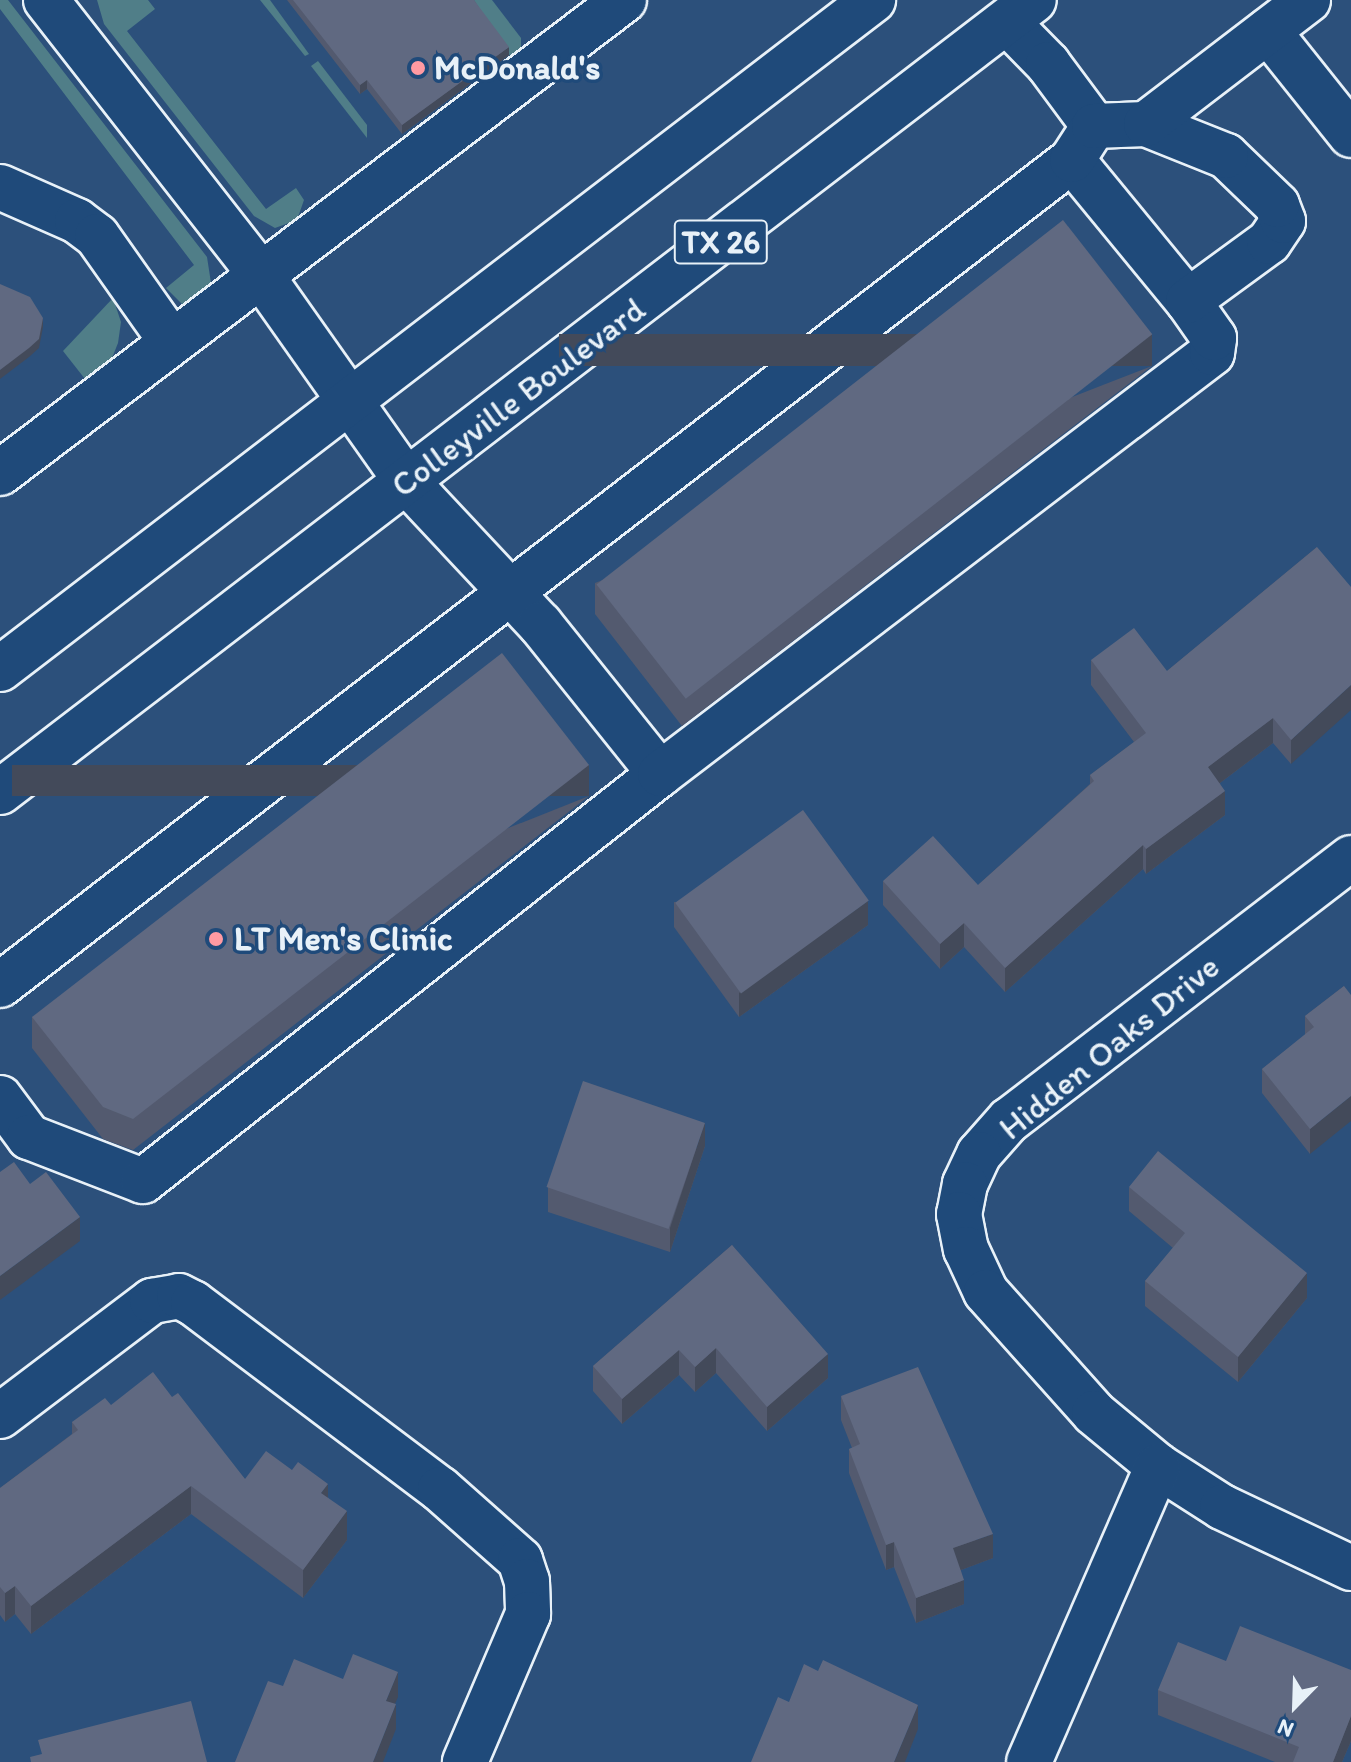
<!DOCTYPE html>
<style>
body{margin:0}
#map{position:relative;width:1351px;height:1762px;overflow:hidden;background:#2c507b;font-family:Itim,sans-serif}
div>[style]{position:absolute}
[style*='--x']{left:calc(var(--x)*1px);top:calc(var(--y)*1px);width:calc(var(--w)*1px);rotate:calc(var(--a)*1deg)}
.green>*{inset:0;background:#507e88}
.roads{filter:drop-shadow(2px 0 #e8f1f8) drop-shadow(-2px 0 #e8f1f8) drop-shadow(0 2px #e8f1f8) drop-shadow(0 -2px #e8f1f8)}
.minor>*{height:44px;margin:-22px;padding:0 22px;transform-origin:22px;border-radius:22px;background:#1f4a7a}
.major>*{height:44px;margin:-22px;padding:0 22px;transform-origin:22px;border-radius:22px;background:#1f4a7a}
.wall>*{inset:0;background:#535a6f}
.shaded-wall>*{inset:0;background:#434a5a;transform-origin:0 0}
.building>*{inset:0;background:#606981;transform-origin:0 0}
.dots>*{width:22px;height:22px;translate:-50% -50%;box-sizing:border-box;border:4px solid #1f4a7a;border-radius:50%}
span{translate:-50% -50%;white-space:nowrap;text-align:center;line-height:1.15;-webkit-text-stroke:7px #1f4a7a;paint-order:stroke}
.shield-label span{padding:2px 6px;background:#1f4a7a;border:2px solid;border-radius:6px;-webkit-text-stroke-width:0}
.shield-label{font-size:32px;color:#e8f1f8;font-weight:700}
.poi-label{font-size:34px;color:#e8f1f8;font-weight:700}
.left{translate:0 -50%;text-align:left}
.street-label{font-size:34px;color:#e8f1f8}
.north{position:absolute;left:1255px;top:1666px;width:80px;height:80px;-webkit-text-stroke:6px #1f4a7a;paint-order:stroke;rotate:203deg;font-size:22px;font-weight:700;line-height:32px;text-align:center;color:#e8f1f8}
.north::after{content:'';display:block;margin:auto;width:28px;height:36px;background:#e8f1f8;clip-path:polygon(50% 0,100% 100%,50% 72%,0 100%)}
</style>
<div id="map">
<div class="green">
<i style="clip-path:polygon(0 0,8px 0,207px 257px,211px 283px,183px 305px,166px 288px,194px 265px,0 9px)"></i>
<i style="clip-path:polygon(97px 0,148px 0,155px 9px,127px 31px,266px 209px,296px 188px,304px 200px,297px 220px,275px 228px,254px 216px,104px 24px)"></i>
<i style="clip-path:polygon(260px 0,270px 0,309px 54px,305px 56px)"></i>
<i style="clip-path:polygon(467px 0,492px 0,521px 38px,521px 47px,511px 57px)"></i>
<i style="clip-path:polygon(318px 61px,367px 125px,367px 138px,311px 66px)"></i>
<i style="clip-path:polygon(113px 298px,121px 322px,118px 343px,112px 358px,85px 379px,63px 351px)"></i>
</div>
<div class="roads">
<div class="minor">
<i style="--x:46;--y:0;--w:353;--a:52"></i>
<i style="--x:263;--y:278;--w:250;--a:54.8"></i>
<i style="--x:407;--y:482;--w:195;--a:46.9"></i>
<i style="--x:540;--y:624;--w:192;--a:51.3"></i>
<i style="--x:1007;--y:22;--w:59;--a:45.7"></i>
<i style="--x:1048;--y:64;--w:77;--a:53.4"></i>
<i style="--x:1268;--y:31;--w:133;--a:51.4"></i>
<i style="--x:1072;--y:160;--w:183;--a:50.6"></i>
<i style="--x:0;--y:187;--w:84;--a:23.8"></i>
<i style="--x:77;--y:221;--w:25;--a:37"></i>
<i style="--x:97;--y:236;--w:128;--a:54.8"></i>
<i style="--x:0;--y:473;--w:783;--a:-37.16"></i>
<i style="--x:1351;--y:858;--w:431;--a:142.5"></i>
<i style="--x:1009;--y:1120;--w:45;--a:131.4"></i>
<i style="--x:979;--y:1154;--w:33;--a:115"></i>
<i style="--x:965;--y:1184;--w:31;--a:101"></i>
<i style="--x:959;--y:1214;--w:36;--a:79"></i>
<i style="--x:966;--y:1249;--w:47;--a:65.1"></i>
<i style="--x:986;--y:1292;--w:162;--a:48.2"></i>
<i style="--x:1094;--y:1413;--w:83;--a:39.6"></i>
<i style="--x:1158;--y:1466;--w:76;--a:32.6"></i>
<i style="--x:1222;--y:1507;--w:143;--a:25.3"></i>
<i style="--x:0;--y:985;--w:1353;--a:-37.58"></i>
<i style="--x:1072;--y:160;--w:40;--a:-57.1"></i>
<i style="--x:1094;--y:126;--w:52;--a:-2.2"></i>
<i style="--x:0;--y:1098;--w:49;--a:53.4"></i>
<i style="--x:29;--y:1137;--w:122;--a:21.1"></i>
<i style="--x:143;--y:1181;--w:658;--a:-38.21"></i>
<i style="--x:660;--y:774;--w:694;--a:-37.33"></i>
<i style="--x:1212;--y:353;--w:15;--a:-82"></i>
<i style="--x:1214;--y:338;--w:45;--a:-125.1"></i>
<i style="--x:1188;--y:301;--w:100;--a:-36.1"></i>
<i style="--x:1269;--y:242;--w:25;--a:-56"></i>
<i style="--x:1283;--y:221;--w:17;--a:-111"></i>
<i style="--x:1277;--y:205;--w:71;--a:-136.1"></i>
<i style="--x:1226;--y:156;--w:86;--a:-158.2"></i>
<i style="--x:1146;--y:124;--w:204;--a:-37.4"></i>
<i style="--x:0;--y:1416;--w:191;--a:-37.1"></i>
<i style="--x:152;--y:1301;--w:27;--a:-10"></i>
<i style="--x:179;--y:1296;--w:16;--a:27"></i>
<i style="--x:193;--y:1303;--w:309;--a:37"></i>
<i style="--x:440;--y:1489;--w:107;--a:41.6"></i>
<i style="--x:520;--y:1560;--w:22;--a:72"></i>
<i style="--x:527;--y:1581;--w:33;--a:88"></i>
<i style="--x:528;--y:1614;--w:161;--a:113.1"></i>
<i style="--x:1029;--y:1762;--w:323;--a:-66.5"></i>
</div>
<div class="major">
<i style="--x:0;--y:669;--w:1100;--a:-37.46"></i>
<i style="--x:0;--y:792;--w:1302;--a:-37.45"></i>
</div>
</div>
<div class="wall">
<i style="clip-path:polygon(287px 0,474px 0,509px 55px,402px 134px,367px 89px,360px 94px)"></i>
<i style="clip-path:polygon(1152px 366px,682px 726px,595px 614px,595px 583px)"></i>
<i style="clip-path:polygon(1317px 547px,1291px 764px,1273px 743px,1220px 783px,1225px 815px,1146px 874px,1143px 869px,1005px 992px,964px 947px,940px 969px,883px 905px,883px 881px,978px 885px,1090px 784px,1090px 775px,1134px 742px,1091px 685px,1091px 660px,1167px 671px)"></i>
<i style="clip-path:polygon(589px 796px,133px 1150px,103px 1139px,32px 1048px,32px 1017px)"></i>
<i style="clip-path:polygon(674px 902px,868px 925px,739px 1017px,674px 927px)"></i>
<i style="clip-path:polygon(1344px 986px,1310px 1154px,1262px 1093px,1262px 1069px,1305px 1035px,1305px 1016px)"></i>
<i style="clip-path:polygon(705px 1146px,670px 1252px,548px 1212px,548px 1187px)"></i>
<i style="clip-path:polygon(1129px 1187px,1307px 1298px,1238px 1382px,1145px 1306px,1145px 1281px,1173px 1248px,1129px 1211px)"></i>
<i style="clip-path:polygon(732px 1245px,828px 1378px,767px 1431px,716px 1373px,695px 1392px,679px 1375px,622px 1424px,593px 1391px,593px 1366px)"></i>
<i style="clip-path:polygon(841px 1396px,993px 1558px,961px 1570px,964px 1604px,916px 1623px,894px 1567px,886px 1570px,849px 1473px,849px 1449px,852px 1448px,841px 1420px)"></i>
<i style="clip-path:polygon(172px 1397px,245px 1479px,328px 1497px,347px 1540px,303px 1598px,191px 1514px,31px 1634px,15px 1614px,5px 1622px,0 1615px,0 1488px,72px 1434px,72px 1422px,111px 1405px)"></i>
<i style="clip-path:polygon(1226px 1661px,1351px 1670px,1351px 1741px,1342px 1762px,1275px 1762px,1158px 1715px,1158px 1690px)"></i>
</div>
<div class="shaded-wall">
<i style="clip-path:polygon(509px 47px,509px 55px,402px 134px,402px 125px)"></i>
<i style="clip-path:polygon(367px 80px,367px 89px,360px 94px,360px 85px)"></i>
<i style="clip-path:polygon(43px 318px,43px 327px,39px 348px,29px 357px,0 379px,0 370px)"></i>
<i style="left:1152px;top:334px;width:32px;height:593px;rotate:90deg"></i>
<i style="clip-path:polygon(1351px 685px,1351px 710px,1291px 764px,1291px 740px)"></i>
<i style="clip-path:polygon(1273px 718px,1273px 743px,1208px 792px,1208px 767px)"></i>
<i style="left:589px;top:765px;width:31px;height:577px;rotate:90deg"></i>
<i style="clip-path:polygon(1225px 791px,1225px 815px,1146px 874px,1146px 849px)"></i>
<i style="clip-path:polygon(1143px 845px,1143px 869px,1005px 992px,1005px 968px)"></i>
<i style="clip-path:polygon(868px 901px,868px 925px,739px 1017px,739px 993px)"></i>
<i style="clip-path:polygon(964px 923px,964px 947px,940px 969px,940px 944px)"></i>
<i style="clip-path:polygon(1351px 1096px,1351px 1121px,1310px 1154px,1310px 1129px)"></i>
<i style="clip-path:polygon(705px 1122px,705px 1146px,670px 1252px,670px 1228px)"></i>
<i style="clip-path:polygon(80px 1217px,80px 1241px,0 1300px,0 1276px)"></i>
<i style="clip-path:polygon(1307px 1273px,1307px 1298px,1238px 1382px,1238px 1357px)"></i>
<i style="clip-path:polygon(716px 1348px,716px 1373px,695px 1392px,695px 1367px)"></i>
<i style="clip-path:polygon(679px 1350px,679px 1375px,622px 1424px,622px 1399px)"></i>
<i style="clip-path:polygon(828px 1354px,828px 1378px,767px 1431px,767px 1407px)"></i>
<i style="clip-path:polygon(328px 1484px,328px 1512px,321px 1493px)"></i>
<i style="clip-path:polygon(191px 1486px,191px 1514px,31px 1634px,31px 1606px)"></i>
<i style="clip-path:polygon(347px 1511px,347px 1540px,303px 1598px,303px 1570px)"></i>
<i style="clip-path:polygon(993px 1534px,993px 1558px,953px 1573px,953px 1548px)"></i>
<i style="clip-path:polygon(894px 1542px,894px 1567px,886px 1570px,886px 1545px)"></i>
<i style="clip-path:polygon(964px 1580px,964px 1604px,916px 1623px,916px 1598px)"></i>
<i style="clip-path:polygon(15px 1586px,15px 1614px,5px 1622px,5px 1593px)"></i>
<i style="clip-path:polygon(398px 1672px,398px 1697px,386px 1725px,386px 1701px)"></i>
<i style="clip-path:polygon(396px 1704px,396px 1729px,383px 1762px,373px 1762px)"></i>
<i style="clip-path:polygon(918px 1705px,918px 1729px,905px 1762px,894px 1762px)"></i>
<i style="clip-path:polygon(1351px 1716px,1351px 1741px,1342px 1762px,1333px 1762px)"></i>
</div>
<div class="building">
<i style="clip-path:polygon(293px 0,474px 0,509px 47px,402px 125px,367px 80px,360px 85px)"></i>
<i style="left:1063px;top:220px;width:145px;height:592px;rotate:52deg"></i>
<i style="clip-path:polygon(0 284px,30px 297px,43px 318px,39px 339px,29px 348px,0 370px)"></i>
<i style="clip-path:polygon(1317px 547px,1351px 587px,1351px 685px,1291px 740px,1273px 718px,1208px 767px,1225px 791px,1146px 849px,1143px 845px,1005px 968px,964px 923px,940px 944px,883px 881px,933px 836px,978px 885px,1094px 781px,1090px 775px,1146px 733px,1091px 660px,1134px 628px,1167px 671px)"></i>
<i style="clip-path:polygon(502px 653px,589px 765px,133px 1119px,103px 1107px,32px 1017px)"></i>
<i style="left:803px;top:810px;width:112px;height:158px;rotate:54deg"></i>
<i style="clip-path:polygon(1344px 986px,1351px 995px,1351px 1096px,1310px 1129px,1262px 1069px,1314px 1027px,1305px 1016px)"></i>
<i style="left:583px;top:1081px;width:129px;height:112px;rotate:19deg"></i>
<i style="clip-path:polygon(1158px 1151px,1307px 1273px,1238px 1357px,1145px 1281px,1185px 1233px,1129px 1187px)"></i>
<i style="clip-path:polygon(14px 1162px,30px 1184px,46px 1172px,80px 1217px,0 1276px,0 1172px)"></i>
<i style="clip-path:polygon(732px 1245px,828px 1354px,767px 1407px,716px 1348px,695px 1367px,679px 1350px,622px 1399px,593px 1366px)"></i>
<i style="clip-path:polygon(918px 1367px,993px 1534px,953px 1548px,964px 1580px,916px 1598px,894px 1542px,886px 1545px,849px 1449px,860px 1444px,841px 1396px)"></i>
<i style="clip-path:polygon(153px 1372px,172px 1397px,178px 1393px,245px 1479px,266px 1451px,292px 1470px,298px 1462px,328px 1484px,321px 1493px,347px 1511px,303px 1570px,191px 1486px,31px 1606px,15px 1586px,5px 1593px,0 1587px,0 1488px,78px 1430px,72px 1422px,105px 1398px,111px 1405px)"></i>
<i style="clip-path:polygon(1240px 1626px,1351px 1670px,1351px 1716px,1333px 1762px,1293px 1762px,1299px 1747px,1158px 1690px,1178px 1642px,1226px 1661px)"></i>
<i style="clip-path:polygon(353px 1654px,398px 1672px,386px 1701px,396px 1704px,373px 1762px,235px 1762px,268px 1681px,283px 1686px,294px 1659px,343px 1679px)"></i>
<i style="clip-path:polygon(823px 1660px,918px 1705px,894px 1762px,751px 1762px,778px 1697px,789px 1702px,804px 1664px,818px 1671px)"></i>
<i style="clip-path:polygon(191px 1701px,207px 1762px,31px 1762px,30px 1757px,42px 1754px,38px 1740px)"></i>
</div>
<div class="dots">
<i style="left:418px;top:68px;background:#ff9aa2"></i>
<i style="left:216px;top:939px;background:#ff9aa2"></i>
</div>
<div class="shield-label">
<span style="left:721px;top:242px">TX 26</span>
</div>
<div class="poi-label">
<span class="left" style="left:434px;top:68px">McDonald's</span>
<span class="left" style="left:234px;top:939px">LT Men's Clinic</span>
</div>
<div class="street-label">
<span style="left:518px;top:397px;rotate:-37deg">Colleyville Boulevard</span>
<span style="left:1109px;top:1047px;rotate:-39deg">Hidden Oaks Drive</span>
</div>
<div class="north">N</div>
</div>
